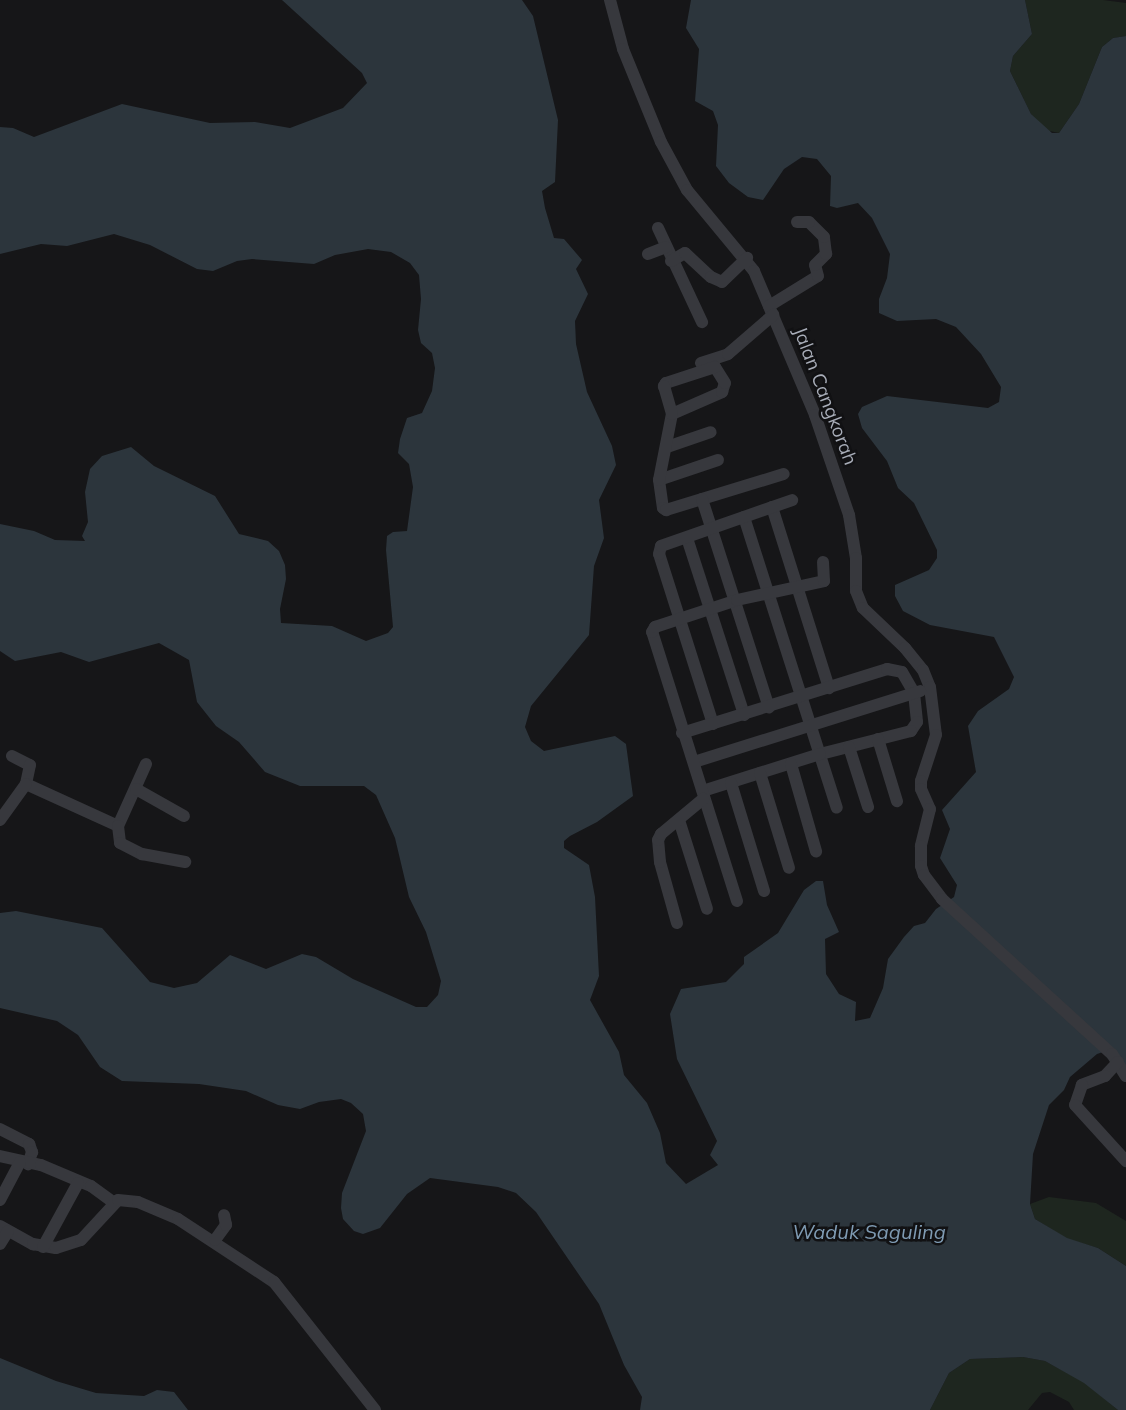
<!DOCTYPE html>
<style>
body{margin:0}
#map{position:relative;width:1126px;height:1410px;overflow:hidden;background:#161618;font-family:Mulish,sans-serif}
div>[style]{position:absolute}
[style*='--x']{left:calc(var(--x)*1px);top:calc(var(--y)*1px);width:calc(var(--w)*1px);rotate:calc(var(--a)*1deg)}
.green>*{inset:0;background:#1e261f}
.water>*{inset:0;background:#2c353c}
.minor>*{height:12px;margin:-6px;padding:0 6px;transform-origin:6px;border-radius:6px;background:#37383d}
span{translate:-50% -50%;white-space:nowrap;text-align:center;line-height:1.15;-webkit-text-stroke:5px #111113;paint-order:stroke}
.street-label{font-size:19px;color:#a8adb8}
.water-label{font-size:20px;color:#7f9bb3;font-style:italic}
</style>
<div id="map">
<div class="green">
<i style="clip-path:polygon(1025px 0,1103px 0,1126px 3px,1126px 36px,1113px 38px,1102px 47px,1079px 104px,1059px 133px,1045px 130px,1031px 114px,1010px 71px,1013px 56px,1032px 34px)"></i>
<i style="clip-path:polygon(1049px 1197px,1096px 1203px,1126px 1221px,1126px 1266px,1098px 1248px,1067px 1239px,1035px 1219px,1030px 1204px)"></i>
<i style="clip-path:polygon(1023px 1357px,1045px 1361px,1084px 1382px,1118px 1410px,1074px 1410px,1069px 1402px,1050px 1392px,1042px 1393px,1028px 1410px,930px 1410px,949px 1373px,970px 1359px)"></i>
</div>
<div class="water">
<i style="clip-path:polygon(282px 0,522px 0,533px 16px,558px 120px,555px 182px,542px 191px,545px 208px,554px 238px,564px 239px,582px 260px,576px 269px,588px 294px,575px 321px,576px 344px,587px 392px,612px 446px,616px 465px,599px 500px,604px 538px,594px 566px,589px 635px,531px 706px,525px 727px,531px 741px,544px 751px,615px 736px,626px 744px,633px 796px,597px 822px,570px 836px,564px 841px,564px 848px,589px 865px,595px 897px,599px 976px,590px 1000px,619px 1052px,624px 1075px,647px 1103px,660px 1133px,666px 1163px,686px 1184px,718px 1165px,710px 1155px,717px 1141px,677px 1059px,670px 1014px,681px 989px,726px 982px,744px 964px,744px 957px,778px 933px,804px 890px,816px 881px,823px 881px,827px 905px,839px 932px,825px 939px,826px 974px,839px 994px,856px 1002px,855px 1021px,870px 1018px,883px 988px,888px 959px,904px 937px,914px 926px,925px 923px,936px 909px,954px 897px,957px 885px,940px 858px,950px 829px,942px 810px,976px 772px,968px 726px,978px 711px,1009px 689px,1014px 677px,994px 637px,930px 625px,903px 611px,895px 596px,895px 585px,929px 570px,937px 558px,937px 550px,914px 503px,898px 488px,887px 461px,862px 428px,858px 414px,862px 407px,887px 396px,988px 408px,999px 402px,1001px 387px,981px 354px,956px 327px,936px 319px,897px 321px,879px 313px,879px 299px,887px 278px,890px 254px,872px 218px,858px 203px,837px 208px,830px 206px,831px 176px,817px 159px,802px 157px,784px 169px,763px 200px,748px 197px,729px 183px,716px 166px,718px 125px,713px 111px,695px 101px,699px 49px,686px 28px,691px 0,1025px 0,1032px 34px,1013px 56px,1010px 71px,1031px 114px,1052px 133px,1059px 133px,1079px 104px,1102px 47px,1113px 38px,1126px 36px,1126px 1069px,1112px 1049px,1097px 1054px,1070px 1077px,1064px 1090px,1049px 1105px,1033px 1154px,1030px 1204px,1035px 1219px,1067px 1238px,1098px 1248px,1126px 1266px,1126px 1410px,1118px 1410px,1084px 1383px,1045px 1361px,1023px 1357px,970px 1359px,949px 1373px,930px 1410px,640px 1410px,642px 1397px,624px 1365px,599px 1304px,536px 1212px,516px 1193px,498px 1187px,430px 1178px,407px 1194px,380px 1228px,363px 1234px,354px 1231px,343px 1219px,341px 1208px,342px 1193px,366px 1131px,363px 1114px,351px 1103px,341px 1099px,319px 1102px,300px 1109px,278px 1105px,246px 1091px,199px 1084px,122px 1081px,100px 1067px,78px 1035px,57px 1021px,0 1008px,0 913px,16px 911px,102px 928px,150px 982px,174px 988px,197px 983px,230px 955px,266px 969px,302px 954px,316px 957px,353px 979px,416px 1007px,427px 1007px,438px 995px,441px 981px,426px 932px,409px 897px,395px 838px,376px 795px,364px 786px,300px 786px,265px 772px,239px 742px,216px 726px,197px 702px,189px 660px,159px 643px,89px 662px,61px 652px,15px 661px,0 651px,0 524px,34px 531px,55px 540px,85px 541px,82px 536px,88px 522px,85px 492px,90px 469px,102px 456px,131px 447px,154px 466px,215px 496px,239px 534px,268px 541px,279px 551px,285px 565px,286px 579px,280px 609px,281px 623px,332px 626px,366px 641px,388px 633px,393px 627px,386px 550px,387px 536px,393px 532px,407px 531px,413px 487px,409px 464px,398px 453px,400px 439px,407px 418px,422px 413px,432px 391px,435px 368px,432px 353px,421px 343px,418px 330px,421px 299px,419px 275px,410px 263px,391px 252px,368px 249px,335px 255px,314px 264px,252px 259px,237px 261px,213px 271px,197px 269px,150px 245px,114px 234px,67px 246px,41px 244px,0 254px,0 127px,13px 128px,34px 137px,122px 104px,210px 123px,255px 122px,290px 128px,343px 108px,367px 83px,362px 73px)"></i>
<i style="clip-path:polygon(0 1358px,56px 1381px,96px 1393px,144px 1396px,157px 1390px,174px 1392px,188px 1410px,0 1410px)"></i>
</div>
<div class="minor">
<i style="--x:610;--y:0;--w:51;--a:75.1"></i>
<i style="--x:623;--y:49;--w:100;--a:67.8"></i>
<i style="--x:661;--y:142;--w:55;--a:61.6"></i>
<i style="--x:687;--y:190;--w:105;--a:50.4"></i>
<i style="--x:754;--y:271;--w:156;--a:67"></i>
<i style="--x:815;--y:415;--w:106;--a:71.2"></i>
<i style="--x:849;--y:515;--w:44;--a:80.8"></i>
<i style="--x:856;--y:558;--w:33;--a:90"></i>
<i style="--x:856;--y:591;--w:18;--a:68"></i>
<i style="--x:863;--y:608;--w:58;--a:43.6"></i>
<i style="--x:905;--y:648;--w:28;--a:51"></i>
<i style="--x:923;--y:670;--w:18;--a:68"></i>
<i style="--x:930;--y:687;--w:48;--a:82.9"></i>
<i style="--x:936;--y:735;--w:48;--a:108.1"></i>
<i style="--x:921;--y:781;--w:8;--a:90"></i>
<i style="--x:921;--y:789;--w:22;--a:66"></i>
<i style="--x:930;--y:809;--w:38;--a:104"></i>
<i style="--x:921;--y:846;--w:20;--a:90"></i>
<i style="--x:921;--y:866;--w:9;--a:72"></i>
<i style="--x:924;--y:875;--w:30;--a:53"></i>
<i style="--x:942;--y:899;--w:230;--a:42.4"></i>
<i style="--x:1112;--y:1054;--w:26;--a:58"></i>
<i style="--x:658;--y:228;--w:104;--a:64.9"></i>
<i style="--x:648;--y:254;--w:19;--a:-21"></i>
<i style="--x:671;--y:261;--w:16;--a:-30"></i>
<i style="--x:685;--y:253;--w:35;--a:43"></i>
<i style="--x:711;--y:277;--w:12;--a:24"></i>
<i style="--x:722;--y:282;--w:35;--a:-44"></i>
<i style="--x:769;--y:306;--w:57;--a:-31.5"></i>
<i style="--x:818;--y:276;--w:11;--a:-105"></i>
<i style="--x:815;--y:265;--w:16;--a:-45"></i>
<i style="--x:826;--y:254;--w:17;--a:-97"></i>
<i style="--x:824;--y:237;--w:21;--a:-135"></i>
<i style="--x:809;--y:222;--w:12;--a:180"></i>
<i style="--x:701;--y:363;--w:28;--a:-18"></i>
<i style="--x:728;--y:354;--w:60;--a:-40.9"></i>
<i style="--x:667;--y:447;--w:46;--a:-18.8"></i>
<i style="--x:718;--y:460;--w:62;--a:161.3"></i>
<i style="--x:659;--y:480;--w:28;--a:82"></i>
<i style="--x:663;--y:508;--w:4;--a:34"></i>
<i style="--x:666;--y:510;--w:123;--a:-17"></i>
<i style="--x:659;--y:480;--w:67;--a:-78.9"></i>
<i style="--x:672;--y:414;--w:55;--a:-23.7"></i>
<i style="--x:722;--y:392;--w:9;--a:-72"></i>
<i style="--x:725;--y:383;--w:19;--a:-122"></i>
<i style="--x:715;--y:367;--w:52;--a:161.9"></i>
<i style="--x:666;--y:383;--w:4;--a:124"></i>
<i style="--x:664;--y:386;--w:29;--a:74"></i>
<i style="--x:702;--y:499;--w:219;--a:72.2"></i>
<i style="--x:772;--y:507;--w:190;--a:72.5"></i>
<i style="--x:744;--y:517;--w:305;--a:72.3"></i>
<i style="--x:687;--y:538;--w:186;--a:72.1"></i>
<i style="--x:713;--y:724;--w:178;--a:-107.6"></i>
<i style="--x:659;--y:554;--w:8;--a:-76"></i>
<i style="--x:661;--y:546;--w:139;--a:-19.3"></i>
<i style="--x:682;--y:733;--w:215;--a:-17.3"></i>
<i style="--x:887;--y:669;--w:15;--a:11"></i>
<i style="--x:902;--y:672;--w:24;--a:60"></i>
<i style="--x:914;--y:693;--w:29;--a:84"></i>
<i style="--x:917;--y:722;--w:11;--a:124"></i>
<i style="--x:911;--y:731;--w:94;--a:165.8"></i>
<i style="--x:820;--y:754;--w:123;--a:162.5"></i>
<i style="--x:878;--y:739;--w:65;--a:73"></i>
<i style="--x:849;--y:747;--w:63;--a:72.4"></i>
<i style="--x:12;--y:756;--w:20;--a:27"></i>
<i style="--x:30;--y:765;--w:19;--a:102"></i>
<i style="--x:26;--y:784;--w:101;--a:24.5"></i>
<i style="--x:694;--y:762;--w:237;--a:-17.4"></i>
<i style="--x:146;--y:764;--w:68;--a:114.3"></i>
<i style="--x:118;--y:826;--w:17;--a:83"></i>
<i style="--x:120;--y:843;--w:25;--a:27"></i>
<i style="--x:142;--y:854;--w:44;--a:10.5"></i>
<i style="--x:791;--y:764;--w:91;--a:74"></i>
<i style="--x:760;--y:773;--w:99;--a:73"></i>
<i style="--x:731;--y:783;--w:113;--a:73"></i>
<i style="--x:136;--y:789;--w:55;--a:29.4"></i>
<i style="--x:0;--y:820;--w:44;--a:-54.2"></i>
<i style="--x:679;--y:820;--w:93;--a:72.5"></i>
<i style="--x:737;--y:901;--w:282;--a:-107.5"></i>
<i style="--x:652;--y:632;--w:6;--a:-59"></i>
<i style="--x:655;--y:627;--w:86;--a:-18.2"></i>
<i style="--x:737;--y:600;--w:89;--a:-12.3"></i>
<i style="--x:824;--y:581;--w:19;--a:-93"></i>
<i style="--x:677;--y:923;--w:63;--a:-105.6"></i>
<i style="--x:660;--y:862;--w:22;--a:-95"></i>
<i style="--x:658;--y:840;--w:7;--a:-63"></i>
<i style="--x:661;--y:834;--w:55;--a:-39.8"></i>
<i style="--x:1118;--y:1062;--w:19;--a:133"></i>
<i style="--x:1105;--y:1076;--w:25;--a:159"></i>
<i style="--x:1082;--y:1085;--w:21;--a:109"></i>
<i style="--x:1075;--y:1105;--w:76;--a:47.7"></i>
<i style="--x:0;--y:1129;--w:33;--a:27"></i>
<i style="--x:29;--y:1144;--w:9;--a:69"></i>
<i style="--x:32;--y:1152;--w:13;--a:108"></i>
<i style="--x:0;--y:1156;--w:42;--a:12.4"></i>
<i style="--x:41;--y:1165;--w:54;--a:22.8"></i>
<i style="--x:91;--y:1186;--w:29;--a:36"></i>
<i style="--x:0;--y:1200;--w:43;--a:-62.2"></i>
<i style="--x:0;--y:1226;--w:38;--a:29"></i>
<i style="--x:33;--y:1244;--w:23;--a:10"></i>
<i style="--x:56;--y:1248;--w:26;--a:-18"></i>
<i style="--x:81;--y:1240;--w:54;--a:-47.2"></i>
<i style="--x:118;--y:1200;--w:20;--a:6"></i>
<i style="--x:138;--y:1202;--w:43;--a:23"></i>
<i style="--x:178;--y:1219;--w:115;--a:33.3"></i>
<i style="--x:274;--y:1282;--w:163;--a:51.7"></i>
<i style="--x:215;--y:1240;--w:19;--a:-54"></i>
<i style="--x:226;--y:1225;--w:10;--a:-101"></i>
<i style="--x:0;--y:1244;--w:15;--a:-58"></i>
<i style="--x:43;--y:1247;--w:73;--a:-61.3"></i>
</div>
<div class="street-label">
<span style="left:825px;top:396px;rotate:69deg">Jalan Cangkorah</span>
</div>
<div class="water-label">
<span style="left:869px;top:1231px">Waduk Saguling</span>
</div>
</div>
